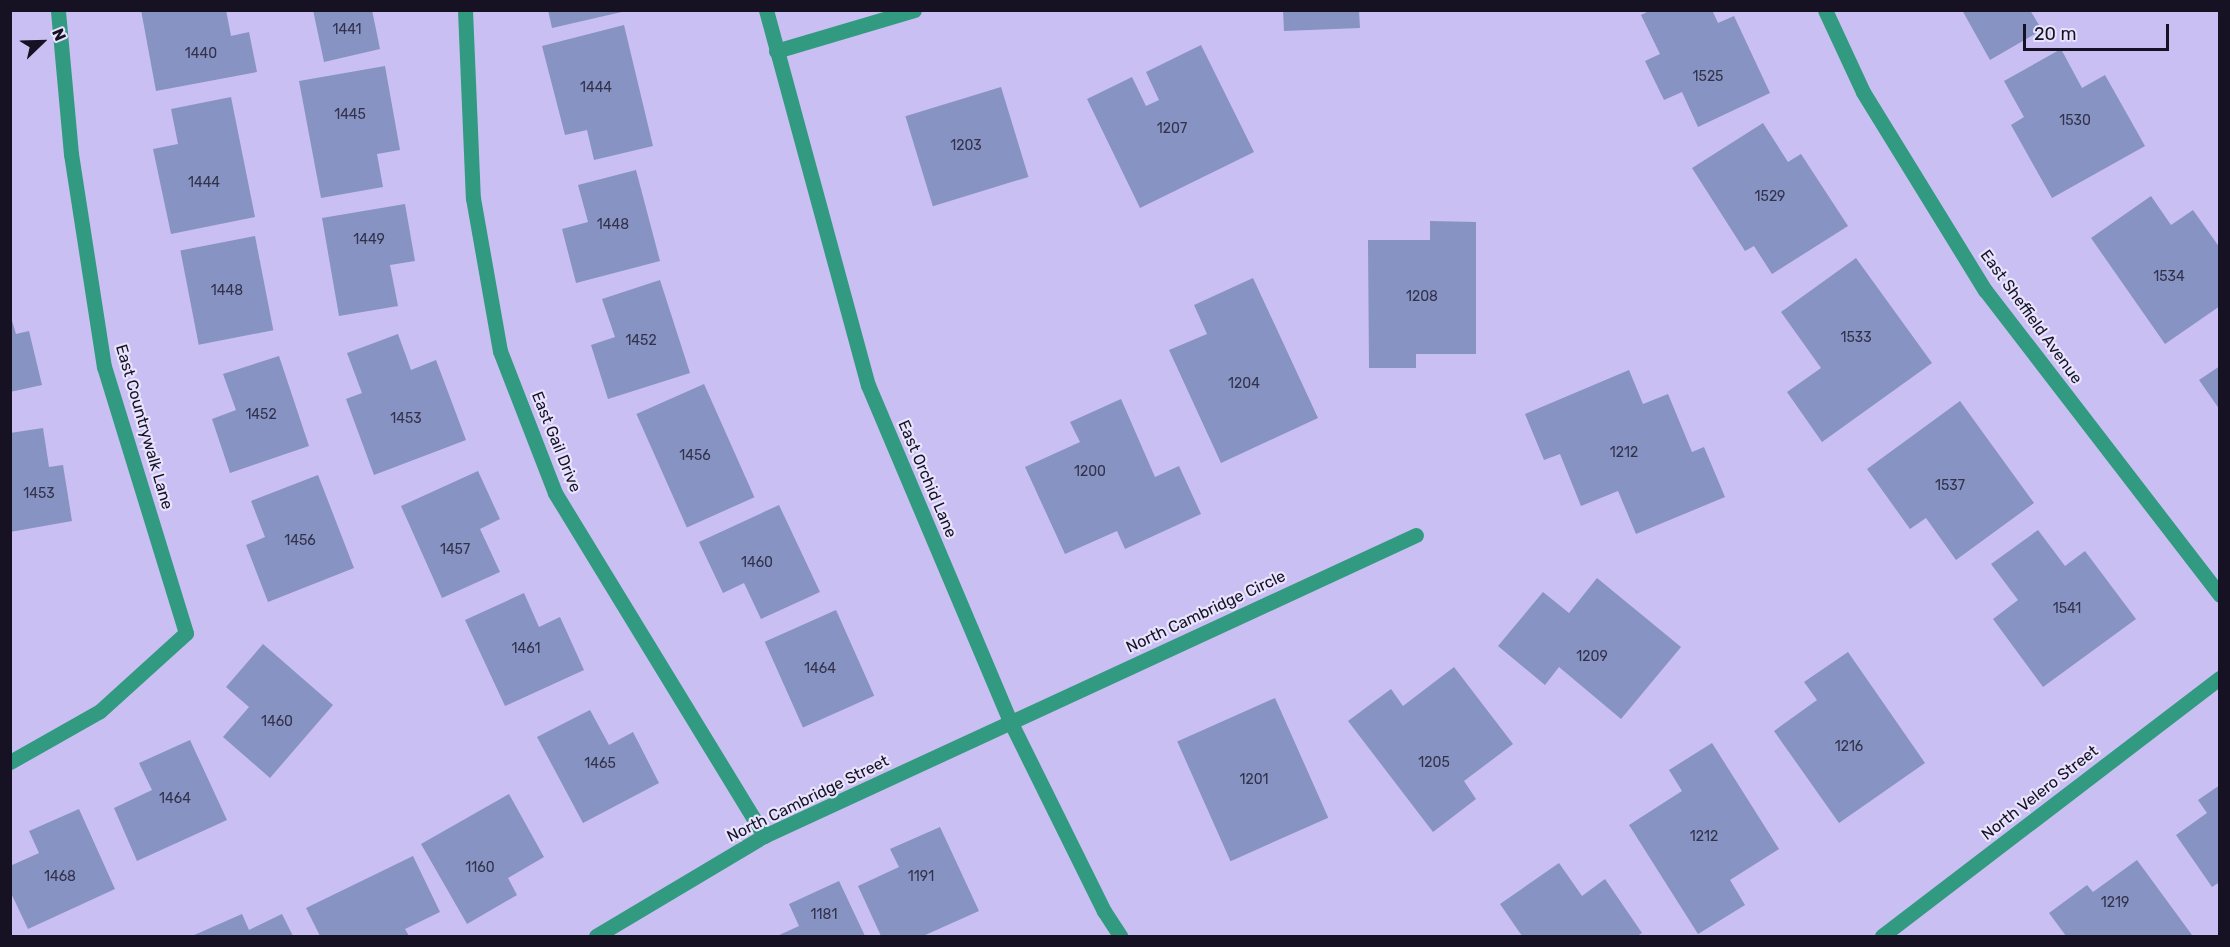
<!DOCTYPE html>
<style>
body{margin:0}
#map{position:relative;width:2230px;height:947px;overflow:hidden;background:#c9bff2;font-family:Rubik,sans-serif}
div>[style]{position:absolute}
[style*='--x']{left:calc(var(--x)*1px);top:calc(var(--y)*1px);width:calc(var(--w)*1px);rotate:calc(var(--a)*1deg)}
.building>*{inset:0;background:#8793c2;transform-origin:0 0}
.minor>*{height:15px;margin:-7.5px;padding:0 7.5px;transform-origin:7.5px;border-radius:7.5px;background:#319a80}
.tertiary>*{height:15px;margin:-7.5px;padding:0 7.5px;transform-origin:7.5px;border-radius:7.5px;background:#319a80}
span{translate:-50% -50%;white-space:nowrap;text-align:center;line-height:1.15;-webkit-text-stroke:4.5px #e8e4fe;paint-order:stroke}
.number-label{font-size:14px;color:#32324c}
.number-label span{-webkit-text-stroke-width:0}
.street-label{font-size:16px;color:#161224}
.frame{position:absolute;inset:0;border:12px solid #161224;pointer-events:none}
.north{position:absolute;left:12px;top:12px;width:60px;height:60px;-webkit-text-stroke:4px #e8e4fe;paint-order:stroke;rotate:67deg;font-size:16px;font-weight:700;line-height:24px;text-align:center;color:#161224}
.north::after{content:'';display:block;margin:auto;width:21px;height:27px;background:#161224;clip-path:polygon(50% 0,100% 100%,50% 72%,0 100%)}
.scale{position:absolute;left:2023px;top:24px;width:146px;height:27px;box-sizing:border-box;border:3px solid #161224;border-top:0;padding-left:8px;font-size:18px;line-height:21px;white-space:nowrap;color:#161224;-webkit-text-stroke:4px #e8e4fe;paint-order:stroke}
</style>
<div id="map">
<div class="building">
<i style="clip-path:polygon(141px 10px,226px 10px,231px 36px,249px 32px,257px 72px,156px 91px)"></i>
<i style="clip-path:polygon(313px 10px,372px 10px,380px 49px,324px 62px)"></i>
<i style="clip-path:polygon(548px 10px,626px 10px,626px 11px,552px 28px)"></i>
<i style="clip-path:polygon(1283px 10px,1359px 10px,1360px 28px,1284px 31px)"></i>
<i style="clip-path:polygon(1651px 10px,1712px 10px,1718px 23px,1734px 16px,1770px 93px,1698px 127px,1682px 92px,1664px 100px,1645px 61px,1660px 54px,1641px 15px)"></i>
<i style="clip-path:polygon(1962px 10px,2030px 10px,2042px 30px,1990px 60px)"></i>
<i style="clip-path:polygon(624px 25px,653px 146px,594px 160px,587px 130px,565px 135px,542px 46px)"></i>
<i style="clip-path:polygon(1201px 45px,1254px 152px,1140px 208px,1087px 99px,1132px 77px,1146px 106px,1159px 100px,1146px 72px)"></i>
<i style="clip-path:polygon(2061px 49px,2082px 88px,2105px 75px,2145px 146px,2052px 198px,2011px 125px,2024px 117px,2004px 81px)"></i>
<i style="clip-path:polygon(385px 66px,400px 150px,377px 154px,383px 187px,321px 198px,299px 81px)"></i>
<i style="left:1001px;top:87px;width:94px;height:100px;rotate:73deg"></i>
<i style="clip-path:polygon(231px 97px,255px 217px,171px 234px,153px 149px,178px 144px,171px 109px)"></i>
<i style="clip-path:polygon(1763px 123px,1788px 162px,1801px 154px,1848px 226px,1772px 274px,1754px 246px,1745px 251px,1692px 168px)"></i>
<i style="clip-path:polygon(636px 170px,660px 261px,576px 283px,562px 229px,588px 222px,578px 185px)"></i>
<i style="clip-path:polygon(2151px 196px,2171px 225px,2193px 210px,2220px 248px,2220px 306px,2165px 344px,2091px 238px)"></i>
<i style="clip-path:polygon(405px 204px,415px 261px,390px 265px,398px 306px,339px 316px,322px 218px)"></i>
<i style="clip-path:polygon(1430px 221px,1476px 222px,1476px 354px,1416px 354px,1416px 368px,1369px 368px,1368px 240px,1430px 240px)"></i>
<i style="left:255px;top:236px;width:96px;height:76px;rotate:79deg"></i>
<i style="clip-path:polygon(1856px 258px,1932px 363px,1822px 442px,1787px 392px,1821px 368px,1781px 312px)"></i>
<i style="clip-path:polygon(1253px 278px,1318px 418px,1221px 463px,1169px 350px,1207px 334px,1194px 305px)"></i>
<i style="clip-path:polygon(660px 280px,690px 373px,608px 399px,591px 345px,615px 337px,602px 299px)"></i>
<i style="clip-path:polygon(10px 314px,16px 334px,29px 331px,42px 385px,10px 392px)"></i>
<i style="clip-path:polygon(398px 334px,411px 370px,436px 360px,466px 440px,374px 475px,346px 399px,362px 393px,347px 353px)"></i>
<i style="clip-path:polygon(279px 356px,309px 446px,230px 473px,212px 419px,236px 410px,223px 374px)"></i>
<i style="clip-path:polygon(2220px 366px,2220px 410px,2199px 380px)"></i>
<i style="clip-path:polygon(1629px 370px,1643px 404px,1668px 394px,1692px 452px,1704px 447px,1725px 497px,1636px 534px,1618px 491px,1581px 506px,1560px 454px,1544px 460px,1525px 414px)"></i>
<i style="left:704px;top:384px;width:124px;height:74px;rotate:66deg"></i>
<i style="clip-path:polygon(1121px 399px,1155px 477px,1179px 466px,1201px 514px,1125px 549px,1117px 531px,1065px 554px,1025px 467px,1080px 442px,1070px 422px)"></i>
<i style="clip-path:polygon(1960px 401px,2034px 503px,1956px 560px,1926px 518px,1910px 529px,1867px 469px)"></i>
<i style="clip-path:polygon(43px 428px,49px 467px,63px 465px,72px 521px,10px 532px,10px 433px)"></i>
<i style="clip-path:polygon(478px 471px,500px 519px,480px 529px,500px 572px,442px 598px,401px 506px)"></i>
<i style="clip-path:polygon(318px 475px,354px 568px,268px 602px,246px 545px,265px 537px,251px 501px)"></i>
<i style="clip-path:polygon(779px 505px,820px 592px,761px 619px,744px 583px,723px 593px,699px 542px)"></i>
<i style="clip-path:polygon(2038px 530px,2065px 566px,2085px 551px,2136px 619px,2043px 687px,1993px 619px,2018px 600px,1991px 564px)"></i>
<i style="clip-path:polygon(1597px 578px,1681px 647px,1621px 719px,1559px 667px,1545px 685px,1498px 646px,1543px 592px,1569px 613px)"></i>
<i style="clip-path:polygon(524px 593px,539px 627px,560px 617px,584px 670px,505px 706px,465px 620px)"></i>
<i style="left:836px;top:610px;width:94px;height:78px;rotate:66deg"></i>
<i style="clip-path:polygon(263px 644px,333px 705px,270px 778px,223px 737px,249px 707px,226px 687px)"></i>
<i style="clip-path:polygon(1848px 652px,1925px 763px,1839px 823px,1774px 731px,1817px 700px,1804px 682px)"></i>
<i style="clip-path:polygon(1454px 667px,1513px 744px,1464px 781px,1476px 799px,1433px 832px,1348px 721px,1391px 689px,1403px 706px)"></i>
<i style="left:1275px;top:698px;width:131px;height:107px;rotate:66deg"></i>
<i style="clip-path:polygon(590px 710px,609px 745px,633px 732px,659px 783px,583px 823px,537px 737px)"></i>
<i style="clip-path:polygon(190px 740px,227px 820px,137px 861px,114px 808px,152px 790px,139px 763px)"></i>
<i style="clip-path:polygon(1712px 743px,1779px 849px,1730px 880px,1745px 905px,1698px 934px,1629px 825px,1682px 791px,1669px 770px)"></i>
<i style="clip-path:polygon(2220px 785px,2220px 882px,2212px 887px,2176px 835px,2207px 813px,2198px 800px)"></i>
<i style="clip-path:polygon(509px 794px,544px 857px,508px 878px,517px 895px,467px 924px,421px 844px)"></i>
<i style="clip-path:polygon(79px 809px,115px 889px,28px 929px,10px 891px,10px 866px,39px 853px,29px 831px)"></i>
<i style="clip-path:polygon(940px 827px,979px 911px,923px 936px,881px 936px,858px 886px,899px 867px,890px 849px)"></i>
<i style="clip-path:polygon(413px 856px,440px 912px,405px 929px,409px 936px,320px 936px,306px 908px)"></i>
<i style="clip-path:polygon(2137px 860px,2192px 935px,2066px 936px,2049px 913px,2087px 885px,2093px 892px)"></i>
<i style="clip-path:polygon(1559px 863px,1582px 896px,1605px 879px,1642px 933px,1637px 936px,1522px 936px,1500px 904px)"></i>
<i style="clip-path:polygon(839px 881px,865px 936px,777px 936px,799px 926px,789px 904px)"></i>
<i style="clip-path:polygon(242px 914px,249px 930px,282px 914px,293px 936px,192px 936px)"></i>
</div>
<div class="minor">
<i style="--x:465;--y:10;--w:188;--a:87.6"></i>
<i style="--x:473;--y:198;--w:155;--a:80"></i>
<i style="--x:500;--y:351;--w:152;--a:68.8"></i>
<i style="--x:555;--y:493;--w:402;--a:58.6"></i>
<i style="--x:1825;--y:10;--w:90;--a:65.1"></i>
<i style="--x:1863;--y:92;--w:233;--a:58.4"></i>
<i style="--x:1985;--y:290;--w:385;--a:52.4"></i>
<i style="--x:776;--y:51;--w:144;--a:-16.5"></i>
<i style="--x:10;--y:762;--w:103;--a:-29.5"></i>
<i style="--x:100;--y:711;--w:116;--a:-42.2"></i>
<i style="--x:186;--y:633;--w:278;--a:-107.1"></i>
<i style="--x:104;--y:367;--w:216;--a:-98.8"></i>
<i style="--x:71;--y:154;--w:145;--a:-95.2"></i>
<i style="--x:596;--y:936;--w:196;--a:-30.8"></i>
<i style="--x:764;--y:836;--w:718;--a:-24.78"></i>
<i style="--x:1882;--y:936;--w:425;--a:-37.4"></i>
</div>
<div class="tertiary">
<i style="--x:766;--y:10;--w:389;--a:74.8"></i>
<i style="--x:868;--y:385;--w:367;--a:67.1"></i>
<i style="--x:1011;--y:723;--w:210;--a:63.7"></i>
<i style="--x:1104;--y:911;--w:30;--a:57"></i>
</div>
<div class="number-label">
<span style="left:347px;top:30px">1441</span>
<span style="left:201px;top:54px">1440</span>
<span style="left:1708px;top:77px">1525</span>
<span style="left:596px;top:88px">1444</span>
<span style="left:350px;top:115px">1445</span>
<span style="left:2075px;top:121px">1530</span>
<span style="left:1172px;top:129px">1207</span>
<span style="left:966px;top:146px">1203</span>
<span style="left:204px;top:183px">1444</span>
<span style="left:1770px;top:197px">1529</span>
<span style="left:613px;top:225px">1448</span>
<span style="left:369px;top:240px">1449</span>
<span style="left:2169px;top:277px">1534</span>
<span style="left:227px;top:291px">1448</span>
<span style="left:1422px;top:297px">1208</span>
<span style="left:1856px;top:338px">1533</span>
<span style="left:641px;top:341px">1452</span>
<span style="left:1244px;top:384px">1204</span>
<span style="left:261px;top:415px">1452</span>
<span style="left:406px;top:419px">1453</span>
<span style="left:1624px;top:453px">1212</span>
<span style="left:695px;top:456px">1456</span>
<span style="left:1090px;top:472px">1200</span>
<span style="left:1950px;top:486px">1537</span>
<span style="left:39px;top:494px">1453</span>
<span style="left:300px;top:541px">1456</span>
<span style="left:455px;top:550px">1457</span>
<span style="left:757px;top:563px">1460</span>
<span style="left:2067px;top:609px">1541</span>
<span style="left:526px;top:649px">1461</span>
<span style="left:1592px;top:657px">1209</span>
<span style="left:820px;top:669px">1464</span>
<span style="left:277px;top:722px">1460</span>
<span style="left:1849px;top:747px">1216</span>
<span style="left:1434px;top:763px">1205</span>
<span style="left:600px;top:764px">1465</span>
<span style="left:1254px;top:780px">1201</span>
<span style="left:175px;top:799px">1464</span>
<span style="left:1704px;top:837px">1212</span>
<span style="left:480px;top:868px">1160</span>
<span style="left:60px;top:877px">1468</span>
<span style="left:921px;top:877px">1191</span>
<span style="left:2115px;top:903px">1219</span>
<span style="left:824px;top:915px">1181</span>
</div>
<div class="street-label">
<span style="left:2031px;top:317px;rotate:54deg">East Sheffield Avenue</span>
<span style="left:144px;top:427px;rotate:74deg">East Countrywalk Lane</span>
<span style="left:556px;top:442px;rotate:68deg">East Gail Drive</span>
<span style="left:927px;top:479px;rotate:67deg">East Orchid Lane</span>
<span style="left:1206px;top:612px;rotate:-25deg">North Cambridge Circle</span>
<span style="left:2040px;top:793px;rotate:-38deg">North Velero Street</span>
<span style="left:808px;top:799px;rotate:-26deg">North Cambridge Street</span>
</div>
<div class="frame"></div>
<div class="north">N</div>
<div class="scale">20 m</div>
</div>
